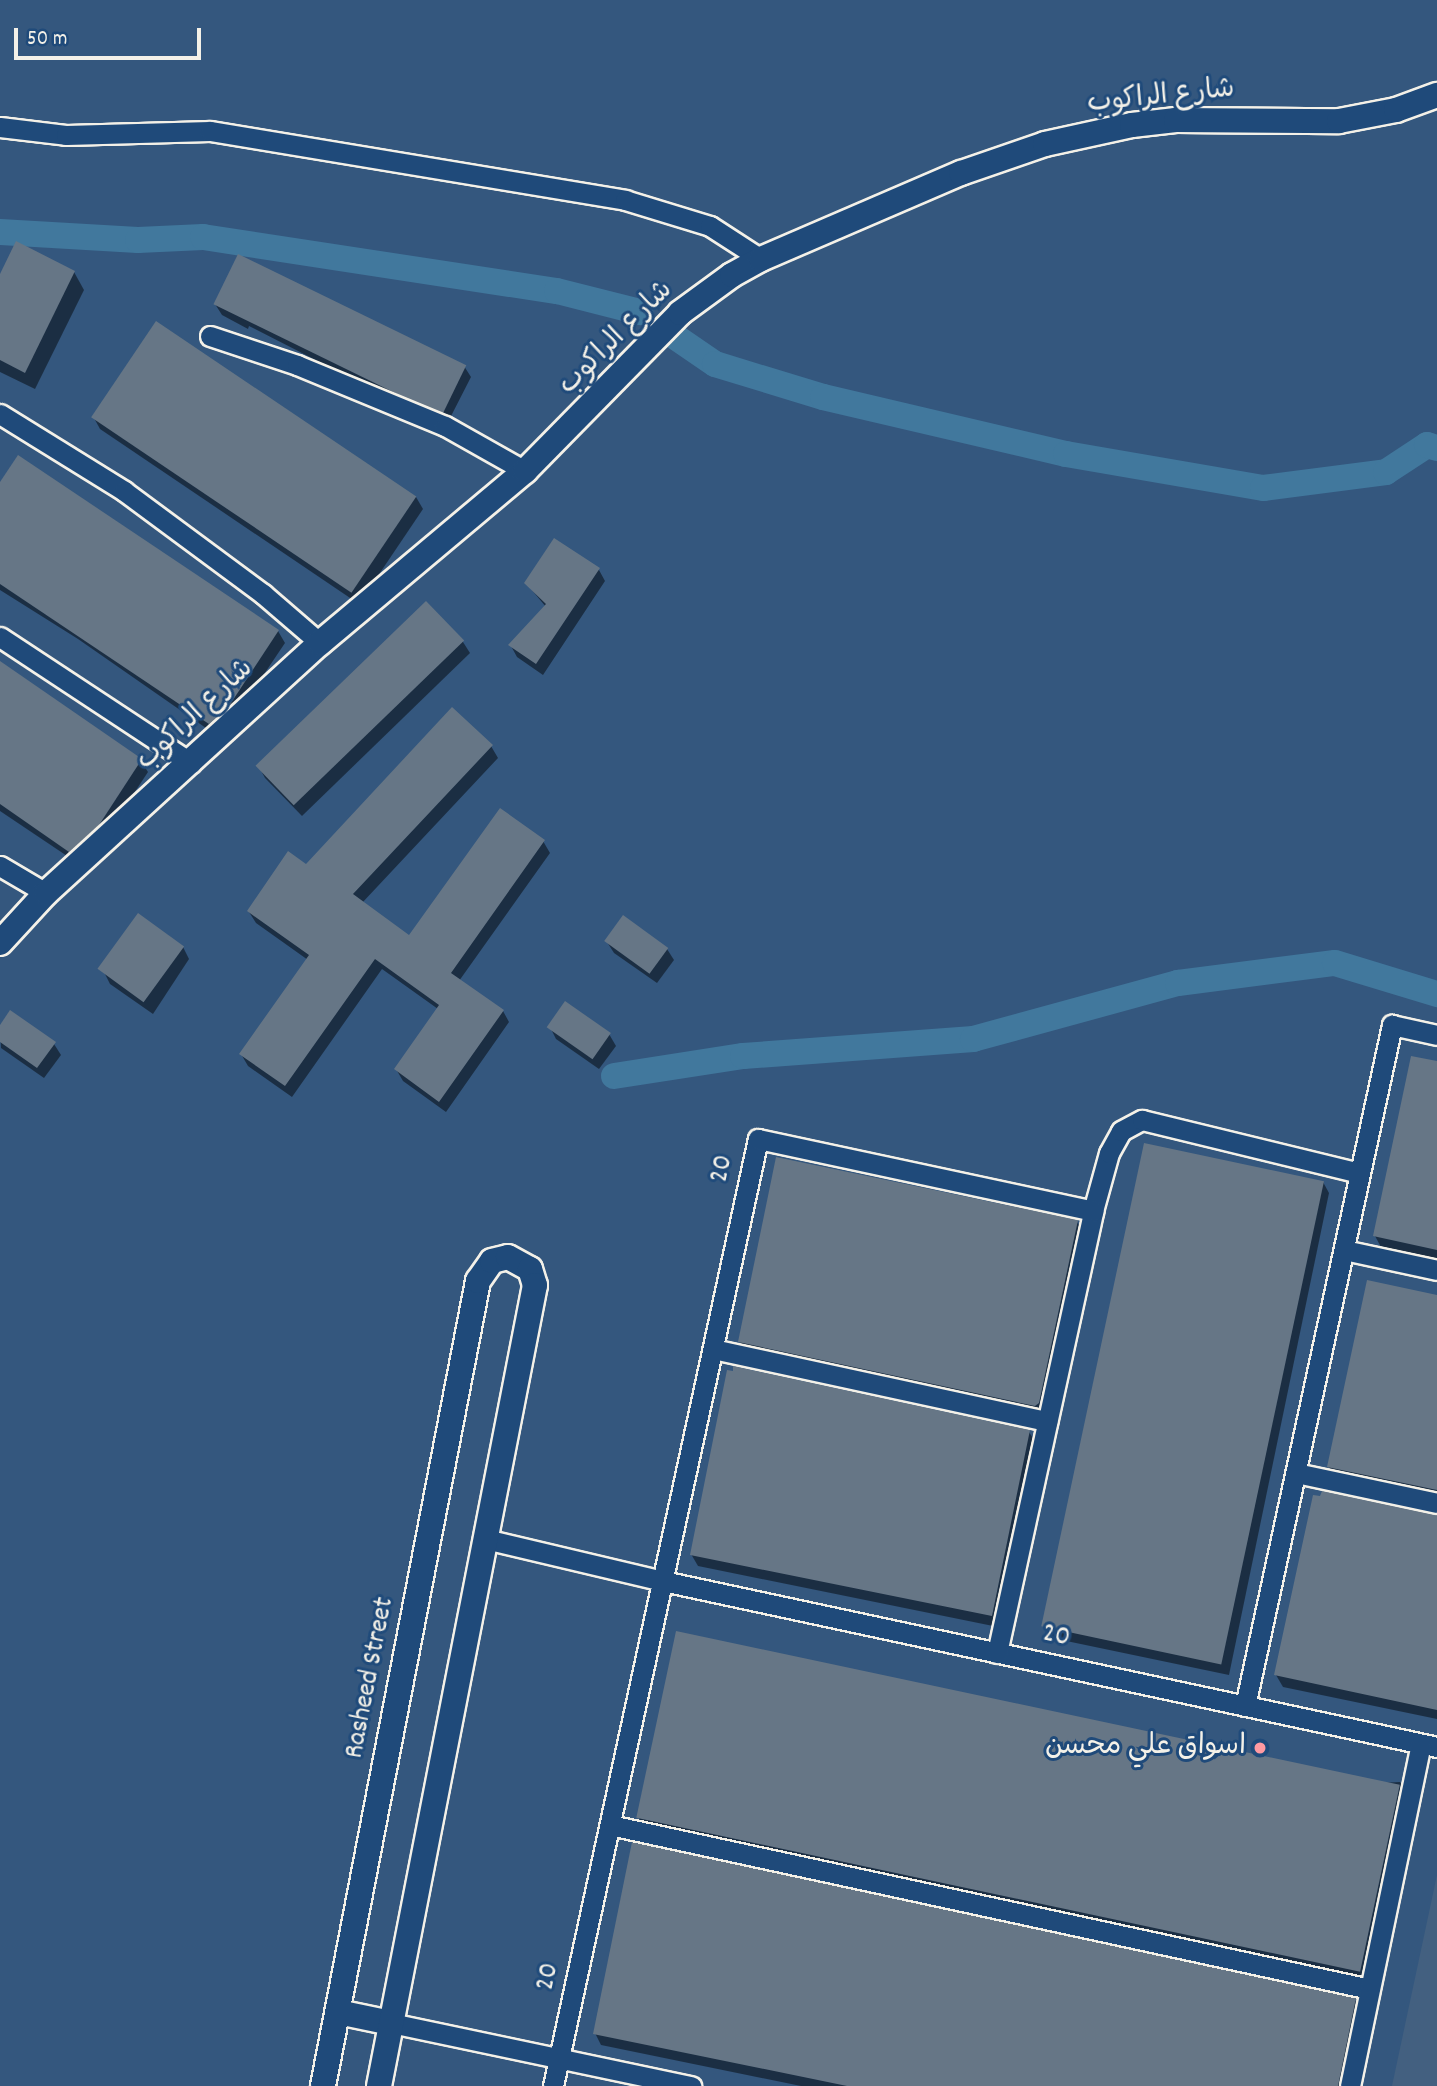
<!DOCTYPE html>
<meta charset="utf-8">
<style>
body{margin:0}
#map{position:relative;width:1437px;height:2086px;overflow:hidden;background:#34577e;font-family:Dekko,"Playpen Sans Arabic",sans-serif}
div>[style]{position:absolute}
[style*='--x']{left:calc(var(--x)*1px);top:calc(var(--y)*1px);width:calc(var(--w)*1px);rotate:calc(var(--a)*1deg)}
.built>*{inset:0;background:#436080}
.shadow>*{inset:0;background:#0007}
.canal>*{height:26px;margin:-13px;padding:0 13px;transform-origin:13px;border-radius:13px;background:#41789d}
.building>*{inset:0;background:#667686;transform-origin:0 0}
.roads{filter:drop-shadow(2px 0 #f4f1e8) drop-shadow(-2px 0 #f4f1e8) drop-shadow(0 2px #f4f1e8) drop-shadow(0 -2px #f4f1e8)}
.minor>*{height:19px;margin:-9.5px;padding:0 9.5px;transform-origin:9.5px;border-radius:9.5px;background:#1f4a7a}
.tertiary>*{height:24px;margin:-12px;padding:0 12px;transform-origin:12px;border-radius:12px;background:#1f4a7a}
.dots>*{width:19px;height:19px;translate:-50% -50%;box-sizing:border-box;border:4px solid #1f4a7a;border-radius:50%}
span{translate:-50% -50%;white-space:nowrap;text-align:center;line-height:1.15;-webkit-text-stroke:6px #1f4a7a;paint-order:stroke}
.street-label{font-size:28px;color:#f4f1e8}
.poi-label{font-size:28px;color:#f4f1e8}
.right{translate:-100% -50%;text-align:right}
.scale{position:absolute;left:14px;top:28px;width:187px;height:32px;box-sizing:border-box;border:4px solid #f4f1e8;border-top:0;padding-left:9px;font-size:21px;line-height:24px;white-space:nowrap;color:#f4f1e8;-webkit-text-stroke:5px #1f4a7a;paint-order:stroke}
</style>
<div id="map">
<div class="built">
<i style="clip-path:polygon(1437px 1875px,1437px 2086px,1392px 2086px)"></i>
</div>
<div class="shadow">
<i style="clip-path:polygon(74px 272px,84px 290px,35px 389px,0 372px,0 278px)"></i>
<i style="clip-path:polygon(215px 304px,464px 366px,471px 377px,448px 422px,407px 405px,350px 375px,349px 377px,249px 326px,248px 329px,222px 315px)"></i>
<i style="clip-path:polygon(94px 418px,416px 497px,423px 509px,359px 604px,100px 429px)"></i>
<i style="clip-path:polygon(0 485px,278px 631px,285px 643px,235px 717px,216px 735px,78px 639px,0 590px)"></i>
<i style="clip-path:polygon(599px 570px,605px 581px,543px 675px,517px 657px,511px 646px,546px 607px,526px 583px)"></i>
<i style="clip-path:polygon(426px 603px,463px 642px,470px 653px,302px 816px,265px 778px,259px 767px)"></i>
<i style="clip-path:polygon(0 665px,141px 761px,148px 772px,105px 837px,76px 862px,0 811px)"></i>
<i style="clip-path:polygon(491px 746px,498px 758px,362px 903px,410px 938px,543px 841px,550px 853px,459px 981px,503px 1011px,509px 1022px,446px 1112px,403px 1081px,396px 1069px,438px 1009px,382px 969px,292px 1097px,248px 1066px,241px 1054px,308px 960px,256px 923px,249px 912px,307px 866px)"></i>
<i style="clip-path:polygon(607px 942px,667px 949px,674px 960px,657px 983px,614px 953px)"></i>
<i style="clip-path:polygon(183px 947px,189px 959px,153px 1014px,110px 984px,104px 972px)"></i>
<i style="clip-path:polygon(550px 1027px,609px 1034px,616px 1046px,599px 1069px,556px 1039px)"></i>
<i style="clip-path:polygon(0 1028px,54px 1044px,61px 1055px,44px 1078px,1px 1048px)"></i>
<i style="clip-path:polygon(1437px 1063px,1437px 1259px,1381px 1247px,1375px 1236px)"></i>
<i style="clip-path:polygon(1323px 1182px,1329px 1193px,1229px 1675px,1052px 1638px,1045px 1627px)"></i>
<i style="clip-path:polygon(1077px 1222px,1084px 1233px,1045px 1415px,747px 1353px,740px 1342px)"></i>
<i style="clip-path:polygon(1437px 1297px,1437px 1500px,1335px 1478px,1329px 1467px)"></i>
<i style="clip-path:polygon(734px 1373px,1029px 1432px,1036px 1443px,998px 1627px,698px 1566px,691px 1554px)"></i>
<i style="clip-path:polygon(1437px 1517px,1437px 1719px,1283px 1687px,1276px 1675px)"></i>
<i style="clip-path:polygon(1400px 1782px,1407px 1793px,1367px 1985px,646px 1830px,639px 1818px)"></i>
<i style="clip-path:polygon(1355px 2000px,1361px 2012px,1346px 2086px,801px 2086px,601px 2045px,595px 2033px)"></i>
</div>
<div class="canal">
<i style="--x:0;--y:232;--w:138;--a:3.3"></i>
<i style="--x:138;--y:240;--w:65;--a:-2.6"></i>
<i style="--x:203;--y:237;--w:358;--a:8.7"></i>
<i style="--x:557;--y:291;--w:86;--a:14.2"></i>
<i style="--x:677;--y:338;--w:46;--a:34.4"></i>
<i style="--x:715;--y:364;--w:113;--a:17"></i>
<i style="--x:823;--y:397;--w:250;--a:13.2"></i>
<i style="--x:1066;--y:454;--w:200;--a:9.8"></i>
<i style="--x:1263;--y:488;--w:124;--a:-7.4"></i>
<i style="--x:1386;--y:472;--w:49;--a:-33.4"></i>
<i style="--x:1427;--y:445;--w:10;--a:17"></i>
<i style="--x:614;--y:1076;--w:131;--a:-8.8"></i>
<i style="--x:743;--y:1056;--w:231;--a:-4.2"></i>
<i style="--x:973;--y:1039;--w:213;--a:-15.3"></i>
<i style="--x:1178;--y:983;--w:158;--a:-7.3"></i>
<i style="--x:1335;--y:963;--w:107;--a:16.9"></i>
</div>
<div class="building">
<i style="clip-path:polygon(16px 241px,75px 271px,25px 373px,0 360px,0 274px)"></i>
<i style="left:238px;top:254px;width:254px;height:56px;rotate:26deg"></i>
<i style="left:156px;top:321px;width:314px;height:116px;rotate:34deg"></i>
<i style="clip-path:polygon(18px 455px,279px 630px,229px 706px,209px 724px,0 584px,0 482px)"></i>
<i style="clip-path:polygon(554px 538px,600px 568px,536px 664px,508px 645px,546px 604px,524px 583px)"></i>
<i style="left:426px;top:601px;width:55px;height:237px;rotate:46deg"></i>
<i style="clip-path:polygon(0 661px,142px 759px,99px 825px,69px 852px,0 804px)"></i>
<i style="clip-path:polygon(452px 707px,493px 745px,353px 894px,409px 935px,500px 808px,545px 840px,451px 973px,504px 1010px,439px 1102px,394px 1069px,439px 1005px,375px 959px,285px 1086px,239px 1054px,309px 955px,247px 911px,288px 851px,306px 864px)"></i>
<i style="left:138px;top:913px;width:57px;height:69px;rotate:36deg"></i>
<i style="left:623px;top:915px;width:56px;height:32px;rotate:36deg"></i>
<i style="left:565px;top:1001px;width:56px;height:32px;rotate:35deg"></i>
<i style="clip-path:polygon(10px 1010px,56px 1042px,37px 1068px,0 1042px,0 1025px)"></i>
<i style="clip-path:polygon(1411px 1056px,1437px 1061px,1437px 1250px,1373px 1236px)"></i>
<i style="left:1144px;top:1143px;width:184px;height:494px;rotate:12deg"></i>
<i style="clip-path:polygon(776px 1157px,1078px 1220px,1039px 1403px,1035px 1406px,738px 1342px)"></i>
<i style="clip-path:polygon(1367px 1280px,1437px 1295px,1437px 1490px,1327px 1467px)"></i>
<i style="clip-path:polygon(733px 1366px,1030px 1430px,992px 1616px,690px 1555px,727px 1370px,733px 1371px)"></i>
<i style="clip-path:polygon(1322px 1491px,1437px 1515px,1437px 1710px,1274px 1675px,1313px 1495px,1320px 1496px)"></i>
<i style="left:676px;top:1631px;width:740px;height:191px;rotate:12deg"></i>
<i style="clip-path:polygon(632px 1842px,1356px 1998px,1338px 2086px,847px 2086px,593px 2034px)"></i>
</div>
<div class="roads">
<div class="minor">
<i style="--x:0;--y:127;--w:66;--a:6.9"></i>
<i style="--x:66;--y:135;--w:144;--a:-1.6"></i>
<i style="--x:210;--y:131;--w:421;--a:9.4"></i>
<i style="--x:625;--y:200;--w:89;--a:17"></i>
<i style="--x:710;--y:226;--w:61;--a:32.9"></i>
<i style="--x:210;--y:336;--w:92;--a:18.4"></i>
<i style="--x:297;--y:365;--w:160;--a:22.4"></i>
<i style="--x:445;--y:426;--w:92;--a:29.4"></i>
<i style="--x:0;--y:414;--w:146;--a:31.8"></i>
<i style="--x:124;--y:491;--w:173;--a:36.5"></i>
<i style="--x:263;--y:594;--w:75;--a:40.7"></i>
<i style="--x:0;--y:637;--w:229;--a:33.4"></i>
<i style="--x:0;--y:866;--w:53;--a:30.4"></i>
<i style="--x:1344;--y:1250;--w:95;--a:12.1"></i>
<i style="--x:713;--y:1349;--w:342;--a:12.2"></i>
<i style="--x:1296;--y:1473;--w:144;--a:12"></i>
<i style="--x:485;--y:1539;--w:183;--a:13.3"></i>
<i style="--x:663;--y:1581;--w:792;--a:12.1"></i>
<i style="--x:997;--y:1653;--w:452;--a:-77.7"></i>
<i style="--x:1093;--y:1211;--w:60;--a:-74.6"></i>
<i style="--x:1109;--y:1153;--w:25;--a:-61"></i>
<i style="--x:1121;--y:1131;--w:24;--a:-28"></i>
<i style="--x:1142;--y:1120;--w:224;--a:13.7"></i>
<i style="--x:1245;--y:1706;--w:697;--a:-77.82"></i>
<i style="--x:1392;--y:1025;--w:46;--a:12.5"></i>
<i style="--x:610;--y:1825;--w:777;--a:12.18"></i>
<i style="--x:391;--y:2023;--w:307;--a:11.9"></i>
<i style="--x:553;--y:2086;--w:969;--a:-77.79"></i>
<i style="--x:758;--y:1139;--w:343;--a:12.1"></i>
<i style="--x:1350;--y:2086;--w:349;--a:-78.3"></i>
</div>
<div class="tertiary">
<i style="--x:0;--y:943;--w:68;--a:-47.4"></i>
<i style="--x:46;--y:893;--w:371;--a:-42.4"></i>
<i style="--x:320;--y:643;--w:268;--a:-40"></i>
<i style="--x:525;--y:471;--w:221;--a:-45.5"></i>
<i style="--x:680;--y:313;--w:64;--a:-36.2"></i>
<i style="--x:732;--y:275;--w:33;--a:-29"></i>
<i style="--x:761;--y:259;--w:218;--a:-23.3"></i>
<i style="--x:961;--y:173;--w:89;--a:-19"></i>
<i style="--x:1045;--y:144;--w:89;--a:-12.3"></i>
<i style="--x:1132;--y:125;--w:44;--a:-6.5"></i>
<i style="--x:1176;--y:120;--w:163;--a:0.4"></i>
<i style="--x:1339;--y:121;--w:58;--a:-10.9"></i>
<i style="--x:1396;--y:110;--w:44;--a:-20.1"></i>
<i style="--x:338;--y:2012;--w:54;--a:11.7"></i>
<i style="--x:323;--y:2086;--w:820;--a:-79.1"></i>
<i style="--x:478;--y:1281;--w:24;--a:-55"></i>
<i style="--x:492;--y:1261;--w:16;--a:-14"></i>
<i style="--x:508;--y:1257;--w:25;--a:29"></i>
<i style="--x:530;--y:1269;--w:17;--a:73"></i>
<i style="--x:535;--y:1285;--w:816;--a:101.02"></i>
</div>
</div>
<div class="dots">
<i style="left:1260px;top:1748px;background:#ff9aa2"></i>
</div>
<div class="street-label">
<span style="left:1161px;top:98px;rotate:-6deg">شارع الراكوب</span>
<span style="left:617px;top:339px;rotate:-45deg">شارع الراكوب</span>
<span style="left:196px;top:716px;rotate:-43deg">شارع الراكوب</span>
<span style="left:723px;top:1169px;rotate:-78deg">20</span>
<span style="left:1056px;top:1637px;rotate:12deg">20</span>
<span style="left:371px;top:1678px;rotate:-79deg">Rasheed Street</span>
<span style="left:549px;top:1977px;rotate:-78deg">20</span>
</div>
<div class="poi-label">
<span class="right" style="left:1246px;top:1748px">اسواق علي محسن</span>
</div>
<div class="scale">50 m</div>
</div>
